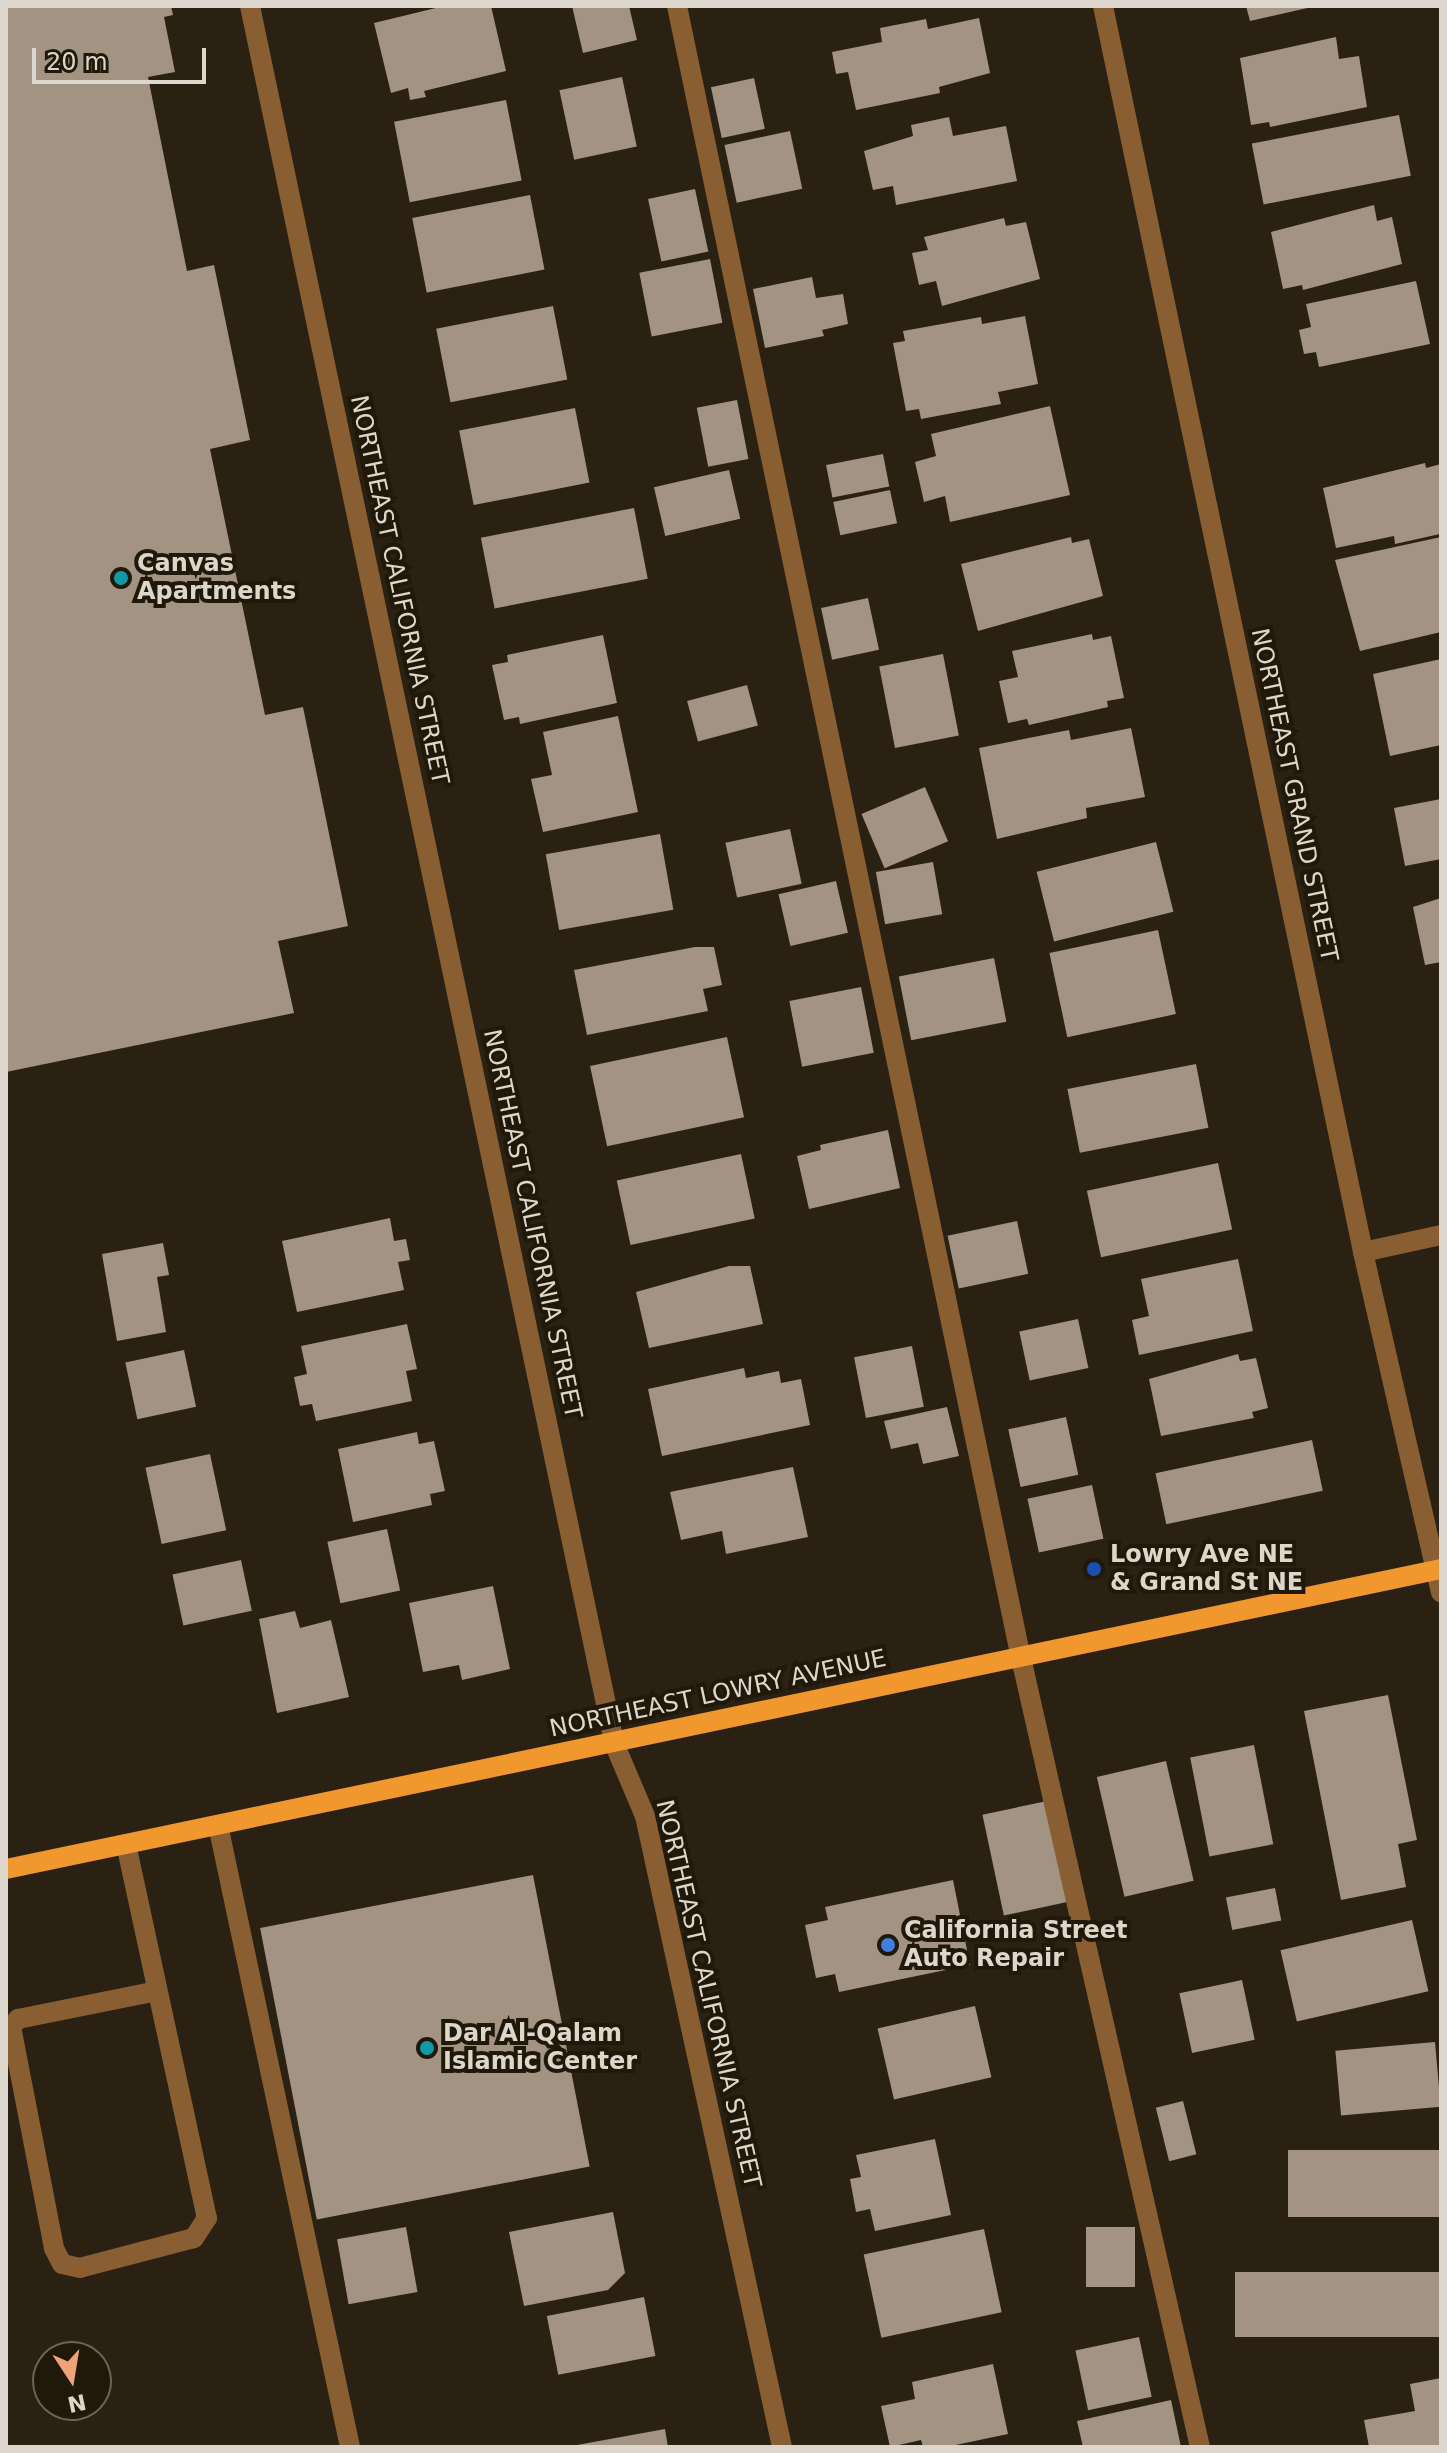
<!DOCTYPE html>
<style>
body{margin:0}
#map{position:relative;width:1447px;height:2453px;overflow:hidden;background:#2a2112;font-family:"DejaVu Sans",sans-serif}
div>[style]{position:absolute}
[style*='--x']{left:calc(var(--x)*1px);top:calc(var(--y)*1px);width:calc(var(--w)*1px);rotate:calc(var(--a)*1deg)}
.building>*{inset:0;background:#a29383;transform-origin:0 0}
.minor>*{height:20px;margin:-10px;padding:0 10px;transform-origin:10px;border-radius:10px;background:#885e32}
.major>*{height:20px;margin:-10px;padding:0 10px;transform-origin:10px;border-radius:10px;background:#f0972d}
.dots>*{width:22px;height:22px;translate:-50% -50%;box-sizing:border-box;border:4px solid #201809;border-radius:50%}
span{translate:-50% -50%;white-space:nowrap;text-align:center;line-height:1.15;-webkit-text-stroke:8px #201809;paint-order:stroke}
.poi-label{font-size:24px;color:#dcd6cc;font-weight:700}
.left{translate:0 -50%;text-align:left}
.street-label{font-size:24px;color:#dcd6cc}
.frame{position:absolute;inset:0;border:8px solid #dcd6cc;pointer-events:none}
.north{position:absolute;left:32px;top:2341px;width:80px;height:80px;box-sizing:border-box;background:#201809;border:2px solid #6b6457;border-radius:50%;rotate:168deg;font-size:22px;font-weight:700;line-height:32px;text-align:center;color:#dcd6cc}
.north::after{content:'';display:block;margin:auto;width:28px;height:36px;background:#efa376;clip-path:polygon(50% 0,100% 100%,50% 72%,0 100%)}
.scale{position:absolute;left:32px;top:48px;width:174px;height:36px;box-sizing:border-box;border:4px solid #dcd6cc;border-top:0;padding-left:10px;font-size:24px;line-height:28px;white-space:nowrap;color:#dcd6cc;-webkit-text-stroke:6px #201809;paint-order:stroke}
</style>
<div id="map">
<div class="building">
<i style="clip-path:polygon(6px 6px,171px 6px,173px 15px,164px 17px,175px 72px,148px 77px,187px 271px,214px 265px,250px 440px,210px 449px,265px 715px,303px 707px,348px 926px,278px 941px,294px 1013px,6px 1072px)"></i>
<i style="clip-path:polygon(444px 6px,491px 6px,506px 71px,424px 91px,426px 97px,410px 100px,408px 88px,391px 93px,374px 23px)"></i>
<i style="clip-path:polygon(572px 6px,629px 6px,637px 40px,583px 53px)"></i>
<i style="clip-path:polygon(1246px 6px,1312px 6px,1312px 7px,1250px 21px)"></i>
<i style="clip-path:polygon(979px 18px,990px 73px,939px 87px,940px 93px,856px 110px,848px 72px,836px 74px,832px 52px,882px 42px,880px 28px,926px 19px,928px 29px)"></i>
<i style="clip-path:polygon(1336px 37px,1339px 59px,1359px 56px,1367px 107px,1270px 127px,1269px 122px,1251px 125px,1240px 58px)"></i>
<i style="left:622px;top:77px;width:71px;height:64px;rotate:78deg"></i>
<i style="left:754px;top:78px;width:52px;height:44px;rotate:78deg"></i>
<i style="left:506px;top:100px;width:82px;height:114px;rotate:79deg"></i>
<i style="left:1399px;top:115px;width:62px;height:150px;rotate:79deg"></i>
<i style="clip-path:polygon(949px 117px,953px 136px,1006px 126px,1017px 181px,896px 205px,893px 186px,873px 190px,864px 151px,913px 136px,911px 125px)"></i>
<i style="left:790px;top:131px;width:59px;height:67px;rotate:78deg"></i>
<i style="left:695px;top:189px;width:64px;height:48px;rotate:78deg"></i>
<i style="left:530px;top:195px;width:76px;height:120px;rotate:79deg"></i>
<i style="clip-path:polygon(1374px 205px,1377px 221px,1392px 217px,1402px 264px,1303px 290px,1302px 285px,1283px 289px,1271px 232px)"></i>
<i style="clip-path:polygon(1004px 218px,1006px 226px,1026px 222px,1040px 279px,942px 306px,936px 281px,919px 285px,912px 253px,928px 250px,924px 237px)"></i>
<i style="left:710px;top:259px;width:65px;height:72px;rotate:79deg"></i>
<i style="clip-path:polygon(812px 277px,816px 298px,843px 294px,848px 324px,822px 330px,824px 336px,765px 348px,753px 289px)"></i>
<i style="clip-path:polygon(1416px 281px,1430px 344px,1319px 367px,1316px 352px,1304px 354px,1299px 330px,1311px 327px,1306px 304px)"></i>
<i style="left:553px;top:306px;width:75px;height:119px;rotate:79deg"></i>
<i style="clip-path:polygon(1025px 316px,1038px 384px,998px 392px,1001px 404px,921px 419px,919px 409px,906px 411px,893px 343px,905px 341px,903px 331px,981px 317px,982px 324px)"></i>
<i style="left:737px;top:400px;width:60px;height:41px;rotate:79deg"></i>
<i style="clip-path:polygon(1050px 406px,1070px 495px,950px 522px,945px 496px,924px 502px,915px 462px,936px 456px,931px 434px)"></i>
<i style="left:575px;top:408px;width:76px;height:118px;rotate:79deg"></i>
<i style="left:883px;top:454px;width:33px;height:58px;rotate:79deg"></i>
<i style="clip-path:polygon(1425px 463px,1426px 468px,1441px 464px,1440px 534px,1395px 544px,1394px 536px,1336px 548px,1323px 488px)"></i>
<i style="left:729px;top:470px;width:50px;height:77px;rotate:77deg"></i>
<i style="left:890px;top:490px;width:34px;height:58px;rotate:78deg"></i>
<i style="left:634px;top:508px;width:72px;height:156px;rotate:79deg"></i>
<i style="clip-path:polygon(1071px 537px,1072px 543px,1089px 539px,1103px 596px,978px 631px,961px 564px)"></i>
<i style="clip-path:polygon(1441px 537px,1441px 632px,1360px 651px,1335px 560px)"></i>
<i style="left:868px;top:598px;width:53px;height:48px;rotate:78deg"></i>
<i style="clip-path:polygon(1092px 634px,1093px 640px,1111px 636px,1124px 698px,1107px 701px,1108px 707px,1029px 725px,1027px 719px,1008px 723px,999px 681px,1018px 677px,1012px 651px)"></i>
<i style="clip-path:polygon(603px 635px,617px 703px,520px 724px,519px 717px,504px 720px,492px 665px,508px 662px,507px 655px)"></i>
<i style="left:943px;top:654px;width:83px;height:65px;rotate:79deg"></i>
<i style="clip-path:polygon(1441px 659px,1441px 745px,1390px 756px,1373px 674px)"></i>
<i style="left:747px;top:685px;width:42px;height:62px;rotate:75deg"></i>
<i style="clip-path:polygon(618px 716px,638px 812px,543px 832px,531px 779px,552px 775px,543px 732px)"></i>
<i style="clip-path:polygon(1131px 728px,1145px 797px,1086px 808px,1087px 818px,997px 839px,979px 748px,1069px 730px,1071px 740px)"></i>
<i style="left:925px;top:787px;width:59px;height:69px;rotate:67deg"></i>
<i style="clip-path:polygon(1441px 799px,1441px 859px,1405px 866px,1394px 808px)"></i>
<i style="left:790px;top:829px;width:56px;height:66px;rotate:78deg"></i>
<i style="left:660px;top:834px;width:77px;height:116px;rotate:80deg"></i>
<i style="left:1156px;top:842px;width:72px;height:123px;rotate:76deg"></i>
<i style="left:933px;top:862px;width:53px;height:58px;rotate:80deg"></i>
<i style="left:836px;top:881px;width:53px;height:59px;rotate:77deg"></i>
<i style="clip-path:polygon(1441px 898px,1441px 962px,1425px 965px,1413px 907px)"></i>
<i style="left:1158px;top:930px;width:86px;height:111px;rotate:78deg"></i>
<i style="clip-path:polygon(695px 947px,714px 947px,722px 985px,703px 989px,708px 1011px,587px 1035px,574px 970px)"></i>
<i style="left:994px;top:958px;width:65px;height:97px;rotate:79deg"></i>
<i style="left:861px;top:987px;width:67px;height:73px;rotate:79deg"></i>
<i style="left:727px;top:1037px;width:82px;height:140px;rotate:78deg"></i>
<i style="left:1196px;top:1064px;width:65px;height:131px;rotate:79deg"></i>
<i style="clip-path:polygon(888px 1130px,900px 1188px,809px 1209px,797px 1156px,821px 1150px,820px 1145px)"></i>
<i style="left:741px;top:1154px;width:66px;height:127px;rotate:78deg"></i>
<i style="left:1218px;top:1163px;width:68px;height:134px;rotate:78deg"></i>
<i style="clip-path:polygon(390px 1218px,394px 1241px,406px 1239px,410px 1260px,398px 1262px,404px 1290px,297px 1312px,282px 1241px)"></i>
<i style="left:1017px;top:1221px;width:54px;height:71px;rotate:78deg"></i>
<i style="clip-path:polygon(163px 1243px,169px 1275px,157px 1277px,166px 1332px,117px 1341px,102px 1254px)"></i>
<i style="clip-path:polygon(1238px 1259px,1253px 1331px,1139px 1355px,1132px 1320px,1149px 1316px,1141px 1279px)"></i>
<i style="clip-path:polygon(729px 1266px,750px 1266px,763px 1324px,649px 1348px,636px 1292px)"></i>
<i style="left:1078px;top:1319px;width:50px;height:60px;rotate:78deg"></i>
<i style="clip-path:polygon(407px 1324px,417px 1369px,406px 1371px,412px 1401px,316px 1421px,312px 1404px,300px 1406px,294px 1377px,307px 1374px,301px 1346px)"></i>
<i style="left:912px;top:1346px;width:62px;height:59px;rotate:79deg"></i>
<i style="left:184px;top:1350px;width:58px;height:60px;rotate:78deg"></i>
<i style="clip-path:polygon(1238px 1354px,1240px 1361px,1256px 1358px,1268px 1408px,1252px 1412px,1254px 1418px,1161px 1436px,1149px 1379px)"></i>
<i style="clip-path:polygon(744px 1368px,746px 1378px,779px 1371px,781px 1383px,801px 1379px,810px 1425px,662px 1456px,648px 1389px)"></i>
<i style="clip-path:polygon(947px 1407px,959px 1456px,923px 1464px,918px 1443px,891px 1449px,884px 1421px)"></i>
<i style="left:1066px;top:1417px;width:59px;height:59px;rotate:78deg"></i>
<i style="clip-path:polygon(417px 1432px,419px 1444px,434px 1441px,445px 1491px,430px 1494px,432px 1505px,353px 1522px,338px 1449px)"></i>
<i style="left:1312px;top:1440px;width:52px;height:160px;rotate:78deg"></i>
<i style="left:210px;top:1454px;width:78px;height:66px;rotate:78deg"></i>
<i style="clip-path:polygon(793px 1467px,808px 1537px,726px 1554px,722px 1531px,681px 1540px,670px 1492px)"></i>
<i style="left:1092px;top:1485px;width:55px;height:66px;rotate:78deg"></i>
<i style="left:387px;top:1529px;width:63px;height:61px;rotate:78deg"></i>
<i style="left:241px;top:1560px;width:52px;height:70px;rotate:78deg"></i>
<i style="clip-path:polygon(493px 1586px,510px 1669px,462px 1680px,459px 1665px,423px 1672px,409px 1603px)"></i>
<i style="clip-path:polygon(295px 1611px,300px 1628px,331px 1620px,349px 1697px,277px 1713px,259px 1619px)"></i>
<i style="clip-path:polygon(1388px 1695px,1417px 1840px,1398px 1844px,1406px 1887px,1341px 1900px,1304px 1711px)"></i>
<i style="left:1254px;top:1745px;width:101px;height:65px;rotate:79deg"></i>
<i style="left:1166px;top:1761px;width:123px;height:71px;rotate:77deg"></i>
<i style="left:1047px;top:1801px;width:103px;height:66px;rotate:78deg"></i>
<i style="left:533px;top:1875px;width:297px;height:278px;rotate:79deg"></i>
<i style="clip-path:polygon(953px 1880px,970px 1965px,839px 1992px,835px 1974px,816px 1978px,805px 1925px,828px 1920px,825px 1907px)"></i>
<i style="left:1275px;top:1888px;width:33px;height:50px;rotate:79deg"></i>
<i style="left:1412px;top:1920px;width:73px;height:135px;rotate:77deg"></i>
<i style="left:1242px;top:1980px;width:61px;height:64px;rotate:78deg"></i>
<i style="left:975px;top:2006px;width:73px;height:100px;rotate:77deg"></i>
<i style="left:1435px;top:2042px;width:65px;height:100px;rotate:85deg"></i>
<i style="left:1183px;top:2101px;width:55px;height:28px;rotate:76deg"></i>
<i style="clip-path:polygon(935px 2139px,951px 2215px,875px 2231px,870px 2209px,856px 2212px,850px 2179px,861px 2177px,856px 2155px)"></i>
<i style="left:1441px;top:2150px;width:67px;height:153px;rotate:90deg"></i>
<i style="clip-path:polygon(613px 2212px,625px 2273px,608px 2290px,524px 2306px,509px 2232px)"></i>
<i style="left:406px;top:2227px;width:66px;height:70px;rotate:80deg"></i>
<i style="left:1135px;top:2227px;width:60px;height:49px;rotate:90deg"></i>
<i style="left:984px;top:2229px;width:85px;height:123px;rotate:78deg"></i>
<i style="left:1441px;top:2272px;width:65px;height:206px;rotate:90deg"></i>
<i style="left:644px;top:2297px;width:60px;height:99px;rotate:79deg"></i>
<i style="left:1139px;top:2337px;width:61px;height:65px;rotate:78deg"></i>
<i style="clip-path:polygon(993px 2364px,1008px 2434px,946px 2447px,923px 2447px,921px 2440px,890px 2447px,881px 2406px,915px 2399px,912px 2382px)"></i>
<i style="clip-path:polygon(1441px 2378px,1441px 2447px,1369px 2447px,1364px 2420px,1415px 2411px,1410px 2384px)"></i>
<i style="clip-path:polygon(1171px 2400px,1181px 2447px,1083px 2447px,1077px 2421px)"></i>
<i style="clip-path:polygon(665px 2429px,668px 2447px,577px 2447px,577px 2445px)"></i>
</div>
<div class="minor">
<i style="--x:250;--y:6;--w:1775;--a:78.16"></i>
<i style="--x:614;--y:1743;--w:79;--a:67"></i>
<i style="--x:645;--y:1816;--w:646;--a:77.75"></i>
<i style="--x:677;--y:6;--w:1687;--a:78.24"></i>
<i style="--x:1021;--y:1658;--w:809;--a:77.22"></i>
<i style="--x:1103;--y:6;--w:1273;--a:78.21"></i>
<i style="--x:1363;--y:1252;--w:349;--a:77.1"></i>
<i style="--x:1363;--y:1252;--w:80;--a:-12.3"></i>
<i style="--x:218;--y:1825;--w:636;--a:78.02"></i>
<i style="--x:126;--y:1844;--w:383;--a:77.8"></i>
<i style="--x:207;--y:2218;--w:24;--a:123"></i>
<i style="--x:194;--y:2238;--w:118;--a:165.3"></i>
<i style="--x:80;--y:2268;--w:18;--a:-167"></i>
<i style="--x:62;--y:2264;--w:18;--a:-117"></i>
<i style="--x:54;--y:2248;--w:225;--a:-101"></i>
<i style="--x:11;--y:2027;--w:11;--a:-49"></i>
<i style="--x:18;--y:2019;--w:142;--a:-11.4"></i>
</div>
<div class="major">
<i style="--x:6;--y:1869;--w:1466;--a:-11.81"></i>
</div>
<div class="dots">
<i style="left:121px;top:578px;background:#0f9aa8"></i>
<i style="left:1094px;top:1569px;background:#1a4fb4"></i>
<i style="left:888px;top:1945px;background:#3f7fe0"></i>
<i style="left:427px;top:2048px;background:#0f9aa8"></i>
</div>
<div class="poi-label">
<span class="left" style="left:137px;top:578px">Canvas<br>Apartments</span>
<span class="left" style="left:1110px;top:1569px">Lowry Ave NE<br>&amp; Grand St NE</span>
<span class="left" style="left:904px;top:1945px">California Street<br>Auto Repair</span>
<span class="left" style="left:443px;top:2048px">Dar Al-Qalam<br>Islamic Center</span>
</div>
<div class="street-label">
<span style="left:399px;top:590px;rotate:78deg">NORTHEAST CALIFORNIA STREET</span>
<span style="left:1294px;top:795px;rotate:78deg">NORTHEAST GRAND STREET</span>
<span style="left:532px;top:1224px;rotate:78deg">NORTHEAST CALIFORNIA STREET</span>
<span style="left:718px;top:1694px;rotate:-12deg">NORTHEAST LOWRY AVENUE</span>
<span style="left:708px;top:1994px;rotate:77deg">NORTHEAST CALIFORNIA STREET</span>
</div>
<div class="frame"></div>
<div class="north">N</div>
<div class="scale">20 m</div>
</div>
